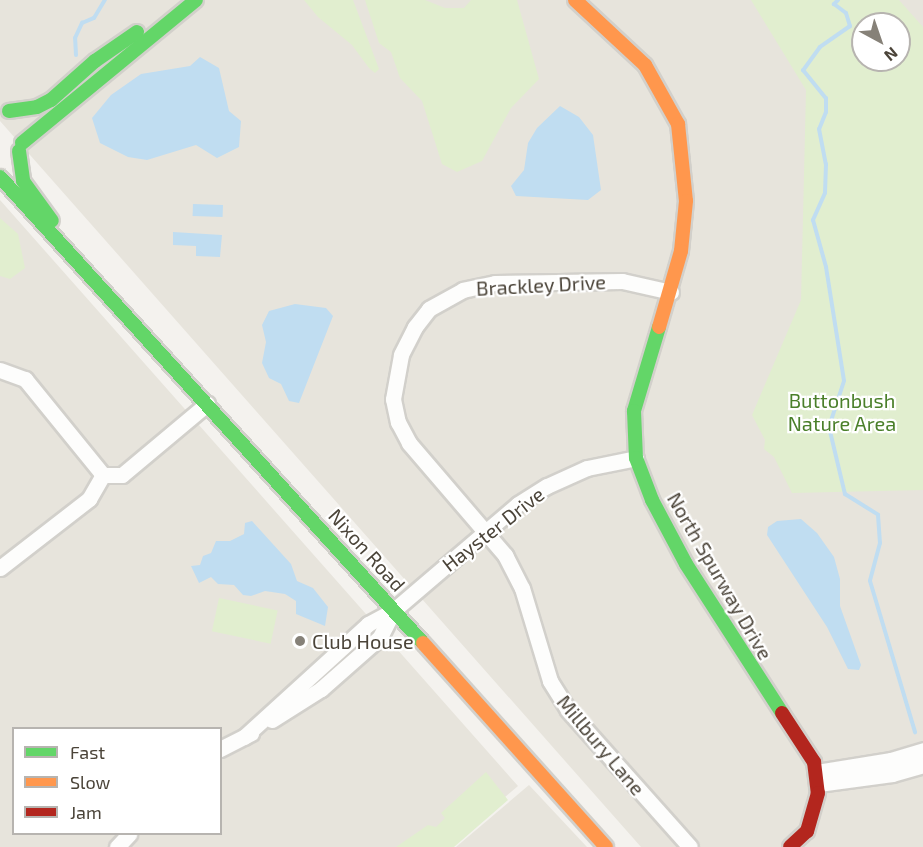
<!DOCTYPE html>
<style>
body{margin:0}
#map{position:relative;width:923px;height:847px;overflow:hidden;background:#f4f2ee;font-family:"Exo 2",sans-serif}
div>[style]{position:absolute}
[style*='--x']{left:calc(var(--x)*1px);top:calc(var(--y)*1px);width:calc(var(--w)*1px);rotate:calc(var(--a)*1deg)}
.residential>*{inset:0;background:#e7e4dc}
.green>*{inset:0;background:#e1eecf;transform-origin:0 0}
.water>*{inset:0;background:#c0ddf1;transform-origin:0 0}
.stream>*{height:4px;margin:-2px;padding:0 2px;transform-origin:2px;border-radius:2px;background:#c0ddf1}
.roads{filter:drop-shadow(2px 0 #d2d0cb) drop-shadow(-2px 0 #d2d0cb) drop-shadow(0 2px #d2d0cb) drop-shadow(0 -2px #d2d0cb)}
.street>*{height:15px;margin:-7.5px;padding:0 7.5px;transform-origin:7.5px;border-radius:7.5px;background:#fdfdfc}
.fast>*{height:14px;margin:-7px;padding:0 7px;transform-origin:7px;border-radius:7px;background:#63d668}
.slow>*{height:14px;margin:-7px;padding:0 7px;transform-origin:7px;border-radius:7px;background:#ff974d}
.jam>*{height:14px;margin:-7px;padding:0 7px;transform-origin:7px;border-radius:7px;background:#b3261e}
.dots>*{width:16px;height:16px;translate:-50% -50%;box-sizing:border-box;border:3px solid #fff;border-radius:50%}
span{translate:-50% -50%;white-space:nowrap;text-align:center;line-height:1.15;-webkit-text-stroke:4.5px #fff;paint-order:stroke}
.street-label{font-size:20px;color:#4b4439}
.park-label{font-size:20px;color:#4a7f2a}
.poi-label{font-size:20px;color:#4b4439}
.left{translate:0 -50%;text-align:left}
.legend{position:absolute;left:12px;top:727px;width:210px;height:108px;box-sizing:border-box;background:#fff;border:2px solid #b7b4b0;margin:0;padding:8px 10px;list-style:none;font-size:18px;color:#4b4439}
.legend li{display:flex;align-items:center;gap:12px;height:30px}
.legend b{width:30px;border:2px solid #b7b4b0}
.north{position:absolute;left:851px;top:12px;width:60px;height:60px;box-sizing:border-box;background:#fff;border:2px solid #b7b4b0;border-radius:50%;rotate:140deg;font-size:16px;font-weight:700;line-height:24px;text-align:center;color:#4b4439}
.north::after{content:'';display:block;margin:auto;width:21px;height:27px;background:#868178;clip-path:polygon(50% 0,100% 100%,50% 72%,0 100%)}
</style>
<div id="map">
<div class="residential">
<i style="clip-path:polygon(evenodd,0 0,923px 0,923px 847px,641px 847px,0 121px,0 0,863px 24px,899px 24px,899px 60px,863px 60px,863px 24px)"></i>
<i style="clip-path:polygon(evenodd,0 200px,518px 786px,447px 847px,0 847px,0 200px,14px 728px,220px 728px,220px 834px,14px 834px,14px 728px)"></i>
<i style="clip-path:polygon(529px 785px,587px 847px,456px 847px)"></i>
</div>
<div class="green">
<i style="clip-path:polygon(304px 0,353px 0,379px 69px,375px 73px,369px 68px,352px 45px,318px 17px)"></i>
<i style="clip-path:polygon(365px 0,425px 0,445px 8px,464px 8px,471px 0,517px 0,539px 79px,511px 108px,482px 161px,457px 172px,442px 164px,422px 101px,400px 78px,391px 52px,379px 43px)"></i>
<i style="clip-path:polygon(evenodd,751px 0,899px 0,923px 27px,923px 490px,792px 493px,774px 457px,764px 449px,765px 440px,752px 415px,801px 300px,806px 90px,751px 0,863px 24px,899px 24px,899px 60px,863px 60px,863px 24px)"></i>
<i style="clip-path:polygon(0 218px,18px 234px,25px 268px,10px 279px,0 276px)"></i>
<i style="left:219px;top:598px;width:60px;height:34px;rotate:12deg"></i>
<i style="clip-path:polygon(486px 772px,508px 800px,454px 847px,396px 847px,428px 825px,436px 827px,445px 818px,441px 813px)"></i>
</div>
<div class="water">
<i style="clip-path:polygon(200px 57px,219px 68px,229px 111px,241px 121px,239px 147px,217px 158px,196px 145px,147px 160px,128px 157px,100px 143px,92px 118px,111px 95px,141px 74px,190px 66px)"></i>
<i style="clip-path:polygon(560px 106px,579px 117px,593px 135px,601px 190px,588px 200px,516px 196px,511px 186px,524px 170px,528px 143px,537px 128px)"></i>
<i style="left:193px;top:204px;width:30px;height:12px;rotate:2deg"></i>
<i style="clip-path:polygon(173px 232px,222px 235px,220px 257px,196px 256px,196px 246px,173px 245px)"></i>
<i style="clip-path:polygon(295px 304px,326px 308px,333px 316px,299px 403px,289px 401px,281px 384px,269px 378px,262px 363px,266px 342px,262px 325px,269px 311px)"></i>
<i style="clip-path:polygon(801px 519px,817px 533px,834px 557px,840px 579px,840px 606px,861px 665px,859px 670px,848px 669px,827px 627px,767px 535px,768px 527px,777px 521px)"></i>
<i style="clip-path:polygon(252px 521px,291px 564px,297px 581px,313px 588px,328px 607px,325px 626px,296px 614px,296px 601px,285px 594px,265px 591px,251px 596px,243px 595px,234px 585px,218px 584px,211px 577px,199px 583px,191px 566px,200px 565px,203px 556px,211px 553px,216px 541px,230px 541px,244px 534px,245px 523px)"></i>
</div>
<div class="stream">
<i style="--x:838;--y:0;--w:6;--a:135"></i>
<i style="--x:834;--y:4;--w:15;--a:37"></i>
<i style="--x:846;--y:13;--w:14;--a:73"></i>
<i style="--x:850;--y:26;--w:37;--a:145"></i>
<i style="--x:820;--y:47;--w:29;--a:126"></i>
<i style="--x:803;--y:70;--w:36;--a:51"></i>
<i style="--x:826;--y:98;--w:14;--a:90"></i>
<i style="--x:826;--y:112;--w:18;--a:112"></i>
<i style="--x:819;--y:129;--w:36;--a:79"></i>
<i style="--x:826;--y:164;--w:29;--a:92"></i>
<i style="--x:825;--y:193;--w:30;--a:114"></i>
<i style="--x:813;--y:220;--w:49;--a:74.5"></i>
<i style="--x:826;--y:267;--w:115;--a:81"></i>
<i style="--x:844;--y:381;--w:48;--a:108.1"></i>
<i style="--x:829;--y:427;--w:69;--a:76.6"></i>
<i style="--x:845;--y:494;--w:39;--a:32"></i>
<i style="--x:878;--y:515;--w:28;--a:86"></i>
<i style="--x:880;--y:543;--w:39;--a:105"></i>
<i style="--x:870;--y:581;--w:158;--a:73.4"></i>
<i style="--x:76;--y:55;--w:17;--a:-93"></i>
<i style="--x:75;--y:38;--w:17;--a:-65"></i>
<i style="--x:82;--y:23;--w:13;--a:-23"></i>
<i style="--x:94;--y:18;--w:21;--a:-59"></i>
</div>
<div class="roads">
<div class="street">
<i style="--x:671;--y:292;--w:50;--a:-167.3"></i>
<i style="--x:622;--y:281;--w:127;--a:179.1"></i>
<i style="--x:495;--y:283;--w:33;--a:168"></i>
<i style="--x:463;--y:290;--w:39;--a:151"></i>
<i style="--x:429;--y:309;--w:23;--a:128"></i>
<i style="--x:415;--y:327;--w:31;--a:117"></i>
<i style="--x:401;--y:355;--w:45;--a:100.3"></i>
<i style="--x:393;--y:399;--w:24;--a:78"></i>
<i style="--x:398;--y:422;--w:24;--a:62"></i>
<i style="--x:409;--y:443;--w:148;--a:49.4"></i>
<i style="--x:505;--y:555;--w:37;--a:63"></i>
<i style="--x:522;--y:588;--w:97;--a:73.2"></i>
<i style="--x:550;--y:681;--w:34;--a:58"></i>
<i style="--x:568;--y:710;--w:183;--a:48.3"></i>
<i style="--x:0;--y:370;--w:27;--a:20"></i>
<i style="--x:25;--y:379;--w:124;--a:50.9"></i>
<i style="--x:0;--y:568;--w:113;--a:-37.8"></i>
<i style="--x:89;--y:499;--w:28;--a:-60"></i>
<i style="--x:103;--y:475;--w:19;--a:0"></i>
<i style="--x:122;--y:475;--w:111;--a:-39.9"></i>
<i style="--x:272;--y:720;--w:58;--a:-32.3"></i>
<i style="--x:321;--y:689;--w:79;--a:-41.4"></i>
<i style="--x:380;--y:637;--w:30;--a:-63"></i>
<i style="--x:244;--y:737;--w:168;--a:-42.3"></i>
<i style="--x:368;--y:624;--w:30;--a:-28"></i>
<i style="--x:394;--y:610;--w:163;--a:-40.5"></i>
<i style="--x:518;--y:504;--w:34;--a:-32"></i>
<i style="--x:547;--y:486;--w:44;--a:-24.2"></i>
<i style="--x:587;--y:468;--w:50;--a:-11.5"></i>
<i style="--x:220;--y:749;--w:35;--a:-27"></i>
<i style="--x:817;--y:772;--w:75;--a:-9.2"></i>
<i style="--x:891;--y:760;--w:34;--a:-17"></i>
<i style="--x:818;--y:784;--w:75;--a:-7.7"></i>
<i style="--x:892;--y:774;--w:32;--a:-16"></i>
<i style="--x:117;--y:847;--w:18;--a:-47"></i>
</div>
<div class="fast">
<i style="--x:9;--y:111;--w:28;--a:-8"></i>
<i style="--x:37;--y:107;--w:16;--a:-27"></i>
<i style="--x:51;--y:100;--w:59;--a:-41.6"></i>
<i style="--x:95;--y:61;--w:51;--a:-34.6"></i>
<i style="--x:22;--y:143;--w:225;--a:-39.4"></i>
<i style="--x:19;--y:151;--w:30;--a:82"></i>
<i style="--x:23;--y:181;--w:49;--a:54.1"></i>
<i style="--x:0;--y:177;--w:629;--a:47.77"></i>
<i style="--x:659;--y:327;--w:88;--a:106.6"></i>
<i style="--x:634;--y:411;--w:47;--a:87.6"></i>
<i style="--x:636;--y:458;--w:45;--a:69.1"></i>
<i style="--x:652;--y:500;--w:72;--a:62"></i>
<i style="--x:686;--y:564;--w:177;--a:57.2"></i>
</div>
<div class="slow">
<i style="--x:575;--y:0;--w:96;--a:42.9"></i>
<i style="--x:645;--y:65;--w:68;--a:60.8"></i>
<i style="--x:678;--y:124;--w:77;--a:84.1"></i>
<i style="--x:686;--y:201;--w:50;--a:95.7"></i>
<i style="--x:681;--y:251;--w:79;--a:106.1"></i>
<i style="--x:423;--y:643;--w:274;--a:48.1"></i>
</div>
<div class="jam">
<i style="--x:782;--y:713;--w:59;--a:56.9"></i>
<i style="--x:814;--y:762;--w:31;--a:83"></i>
<i style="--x:818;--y:793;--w:40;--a:106"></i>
<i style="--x:807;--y:831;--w:23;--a:137"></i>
</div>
</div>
<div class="dots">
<i style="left:300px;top:641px;background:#868178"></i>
</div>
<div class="street-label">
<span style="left:541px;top:285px;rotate:-3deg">Brackley Drive</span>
<span style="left:493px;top:529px;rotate:-38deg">Hayster Drive</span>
<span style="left:367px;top:550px;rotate:48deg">Nixon Road</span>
<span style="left:720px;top:576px;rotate:60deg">North Spurway Drive</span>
<span style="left:601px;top:745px;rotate:50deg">Millbury Lane</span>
</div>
<div class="park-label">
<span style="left:842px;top:412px">Buttonbush<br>Nature Area</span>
</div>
<div class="poi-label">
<span class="left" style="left:312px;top:641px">Club House</span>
</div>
<ul class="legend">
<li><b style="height:8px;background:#63d668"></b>Fast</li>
<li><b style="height:8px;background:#ff974d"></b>Slow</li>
<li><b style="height:8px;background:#b3261e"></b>Jam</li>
</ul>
<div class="north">N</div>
</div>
